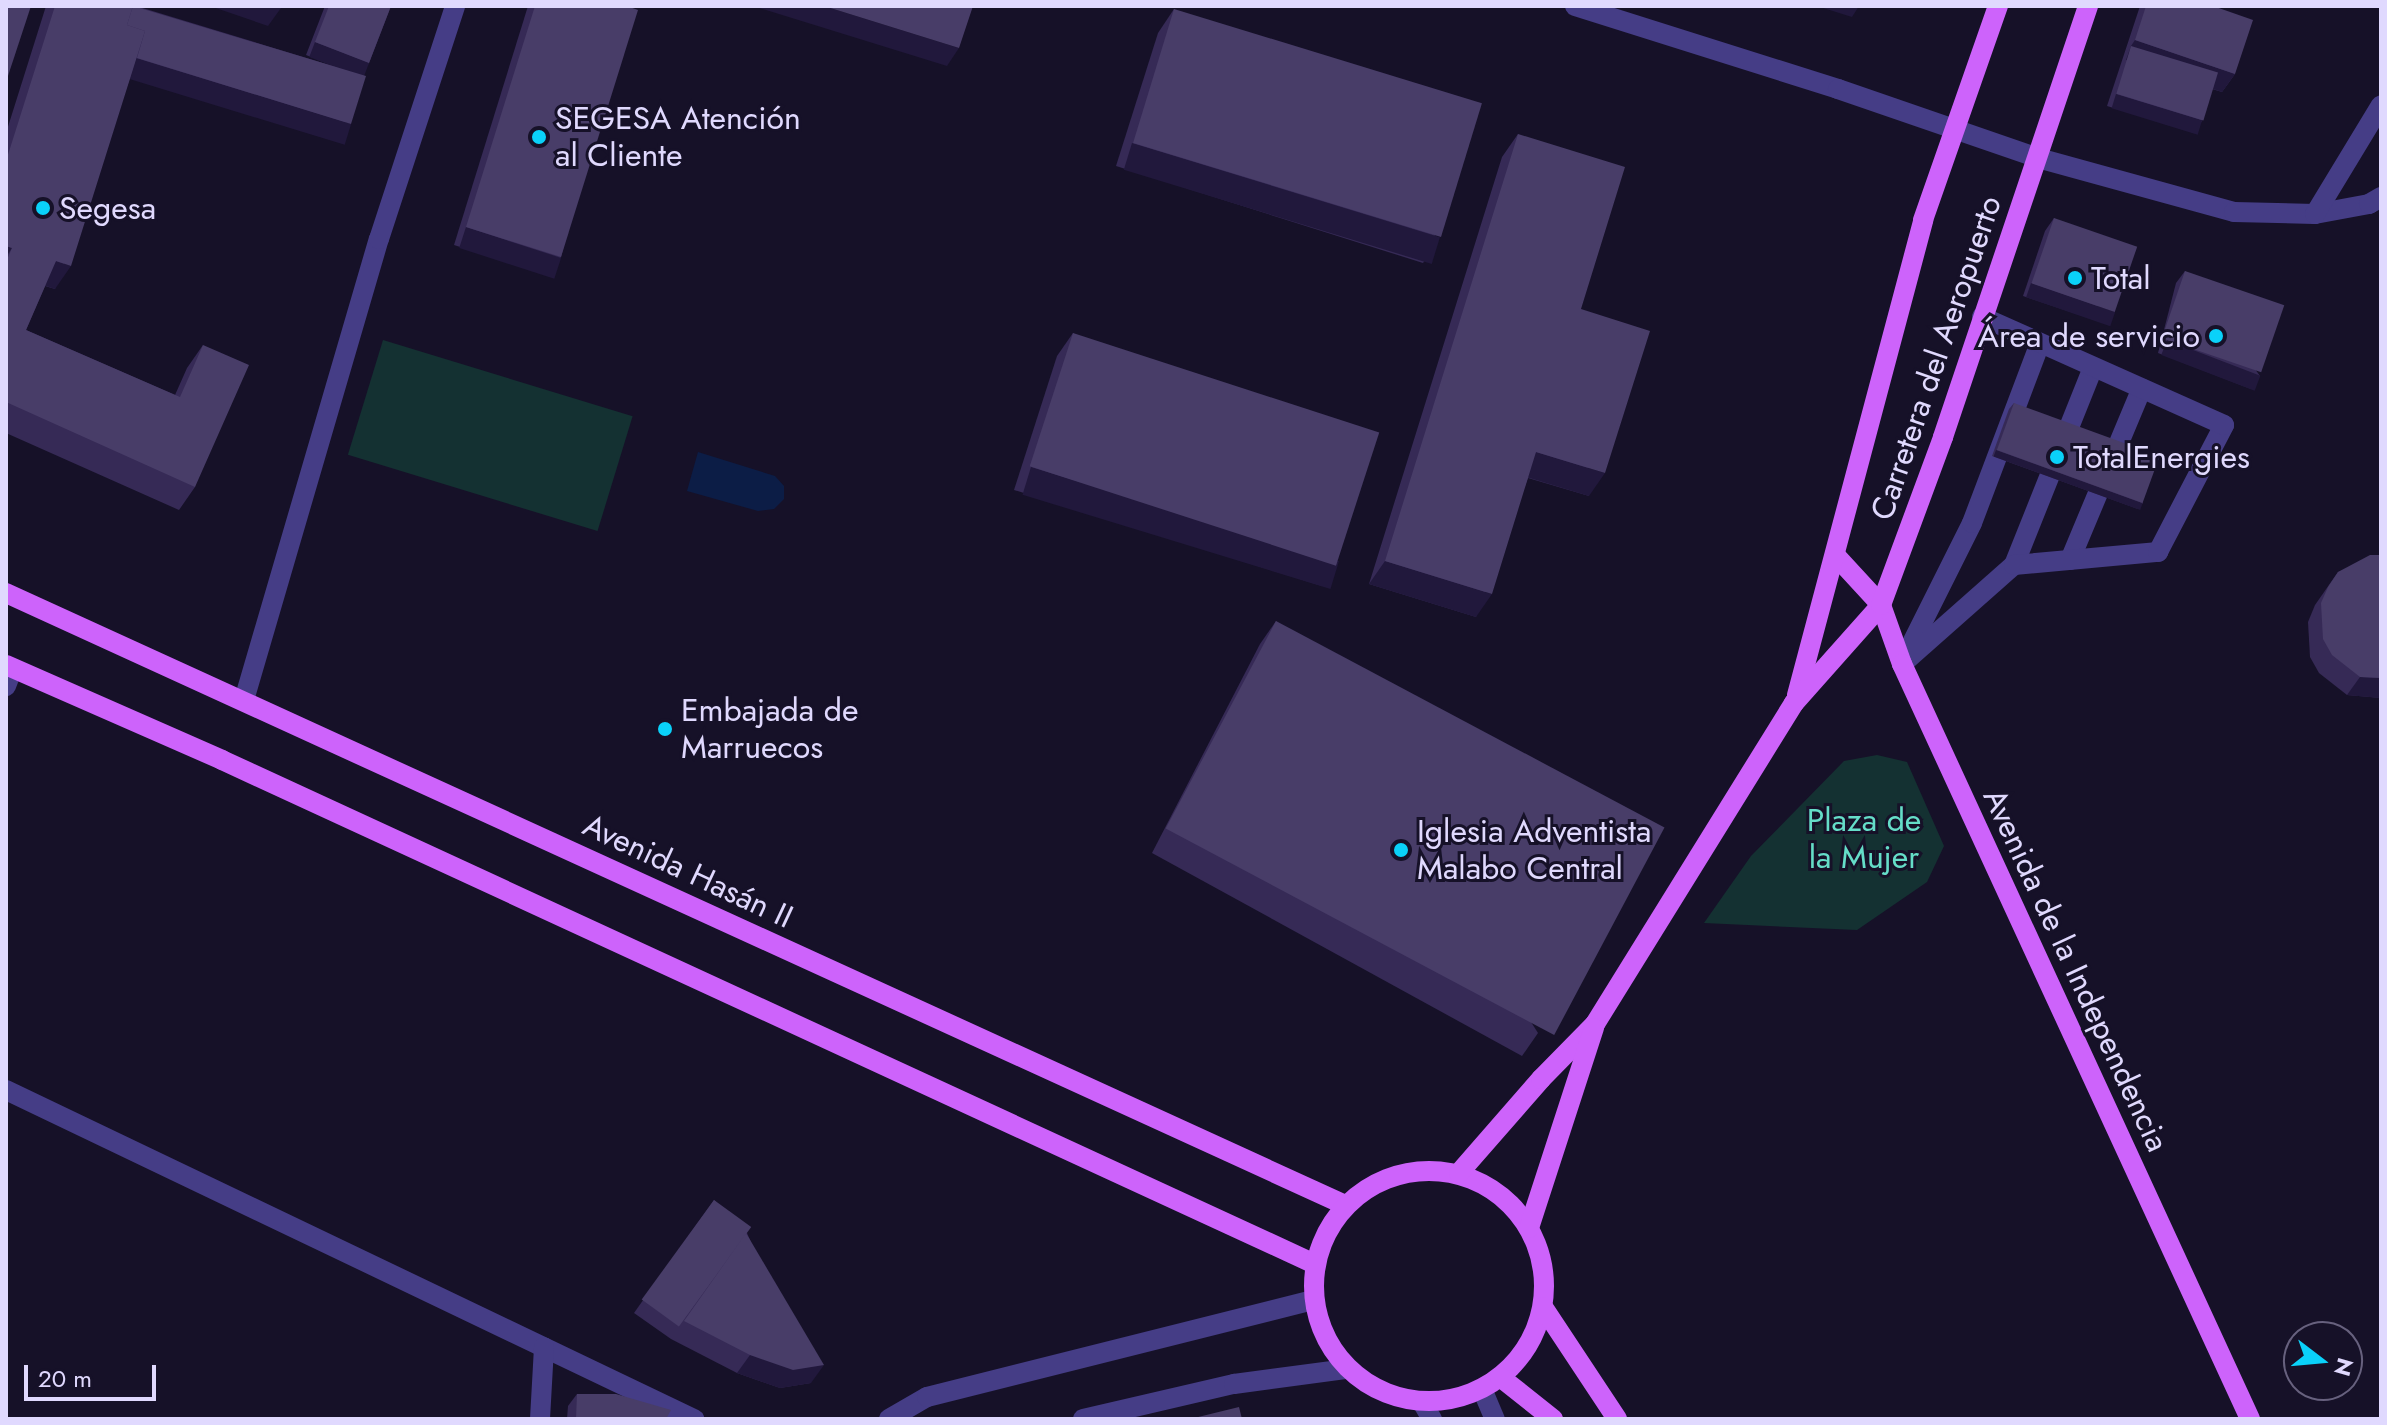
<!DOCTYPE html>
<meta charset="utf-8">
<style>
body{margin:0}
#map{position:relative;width:2387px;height:1425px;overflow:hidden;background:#161128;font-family:Jost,sans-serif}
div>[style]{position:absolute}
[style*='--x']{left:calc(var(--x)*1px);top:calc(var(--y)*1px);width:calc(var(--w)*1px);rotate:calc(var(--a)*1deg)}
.green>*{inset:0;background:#143132;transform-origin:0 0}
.water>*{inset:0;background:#0c1d46}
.minor>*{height:20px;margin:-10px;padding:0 10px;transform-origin:10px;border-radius:10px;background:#453d86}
.major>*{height:20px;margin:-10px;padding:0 10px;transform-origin:10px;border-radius:10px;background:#cd63fb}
.major>.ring{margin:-10px;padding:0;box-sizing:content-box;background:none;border:20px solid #cd63fb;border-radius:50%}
.wall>*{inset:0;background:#362a56}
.shaded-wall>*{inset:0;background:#21183c;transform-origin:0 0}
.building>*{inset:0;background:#483d68;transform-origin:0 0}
.dots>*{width:22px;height:22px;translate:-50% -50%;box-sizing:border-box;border:4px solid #161128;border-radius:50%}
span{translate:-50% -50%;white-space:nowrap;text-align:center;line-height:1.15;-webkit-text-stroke:6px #161128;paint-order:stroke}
.poi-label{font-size:32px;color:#e0d9fe}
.left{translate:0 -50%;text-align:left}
.right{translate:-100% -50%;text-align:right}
.street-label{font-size:32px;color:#e0d9fe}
.park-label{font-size:32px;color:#65ddc8}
.frame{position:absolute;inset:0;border:8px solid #e0d9fe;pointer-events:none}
.north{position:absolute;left:2283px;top:1321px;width:80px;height:80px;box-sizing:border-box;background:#161128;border:2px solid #67617e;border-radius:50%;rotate:106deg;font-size:22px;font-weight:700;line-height:32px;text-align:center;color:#e0d9fe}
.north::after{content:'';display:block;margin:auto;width:28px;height:36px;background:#0ad1f9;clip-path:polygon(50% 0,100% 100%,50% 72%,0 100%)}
.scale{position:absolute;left:24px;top:1365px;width:132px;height:36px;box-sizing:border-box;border:4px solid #e0d9fe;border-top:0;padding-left:10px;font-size:24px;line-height:28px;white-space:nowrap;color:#e0d9fe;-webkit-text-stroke:6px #161128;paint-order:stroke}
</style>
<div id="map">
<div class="green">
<i style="left:383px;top:340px;width:261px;height:120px;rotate:17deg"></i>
<i style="clip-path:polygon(1877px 755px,1907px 762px,1944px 846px,1927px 882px,1857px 930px,1704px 923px,1751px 856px,1844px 761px)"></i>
</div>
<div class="water">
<i style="clip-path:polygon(698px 452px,775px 476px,784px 486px,784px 499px,774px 509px,758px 511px,687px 491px)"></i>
</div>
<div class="minor">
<i style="--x:1575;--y:6;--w:276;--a:17.5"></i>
<i style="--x:1838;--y:89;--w:212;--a:19"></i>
<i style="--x:2038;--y:158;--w:203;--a:15.4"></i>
<i style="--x:2234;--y:212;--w:81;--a:1.4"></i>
<i style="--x:2315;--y:214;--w:55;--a:-10.5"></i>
<i style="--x:2369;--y:204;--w:14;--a:-30"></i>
<i style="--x:2315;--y:214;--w:127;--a:-58.8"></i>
<i style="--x:2070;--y:560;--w:186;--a:-67.3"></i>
<i style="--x:2014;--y:565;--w:213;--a:-68.2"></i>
<i style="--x:1907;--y:653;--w:145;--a:-63.4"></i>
<i style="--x:1972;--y:523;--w:192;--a:-69.3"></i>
<i style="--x:1902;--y:664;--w:149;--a:-41.5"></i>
<i style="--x:2014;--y:565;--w:145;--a:-5.2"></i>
<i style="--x:2158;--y:552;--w:143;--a:-62.5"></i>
<i style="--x:2224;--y:425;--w:265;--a:-155.9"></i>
<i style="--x:6;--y:686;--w:19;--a:-69"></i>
<i style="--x:244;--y:700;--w:480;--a:-73.7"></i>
<i style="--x:379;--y:239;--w:245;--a:-71.9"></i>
<i style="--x:6;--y:1090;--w:763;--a:25.56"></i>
<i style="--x:1482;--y:1389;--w:33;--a:67"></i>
<i style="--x:1422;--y:1402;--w:20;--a:60"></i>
<i style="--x:540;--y:1419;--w:72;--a:-86.8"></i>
<i style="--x:889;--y:1419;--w:44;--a:-30.1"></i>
<i style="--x:927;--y:1397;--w:398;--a:-14.1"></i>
<i style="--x:1083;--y:1419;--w:155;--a:-13.1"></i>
<i style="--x:1234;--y:1384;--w:114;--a:-7.6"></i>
</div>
<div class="major">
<i style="--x:1836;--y:556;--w:67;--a:47.4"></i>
<i style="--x:1881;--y:605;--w:63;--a:70.4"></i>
<i style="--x:1902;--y:664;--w:831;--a:65.25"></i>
<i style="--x:6;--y:593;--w:1472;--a:24.56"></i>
<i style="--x:6;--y:665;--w:236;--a:23.7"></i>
<i style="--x:222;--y:760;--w:1204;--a:24.76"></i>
<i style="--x:1797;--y:695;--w:491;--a:-75.1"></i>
<i style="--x:1923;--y:220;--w:227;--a:-70.7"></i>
<i class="ring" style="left:1314px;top:1171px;width:210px;height:210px"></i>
<i style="--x:1459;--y:1173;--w:125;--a:-48.9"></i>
<i style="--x:1541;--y:1079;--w:77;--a:-45.5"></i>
<i style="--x:1595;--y:1024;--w:378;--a:-58.2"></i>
<i style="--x:1794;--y:703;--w:131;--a:-48.4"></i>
<i style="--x:1881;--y:605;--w:179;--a:-69.7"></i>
<i style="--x:1943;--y:437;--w:455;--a:-71.4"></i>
<i style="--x:1529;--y:1228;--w:210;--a:-72"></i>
<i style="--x:1543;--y:1307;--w:134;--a:56.5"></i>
<i style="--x:1500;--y:1377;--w:68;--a:38.4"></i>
</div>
<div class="wall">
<i style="clip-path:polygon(46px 6px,136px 6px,336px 67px,306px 55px,325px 6px,391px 6px,369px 63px,361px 74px,338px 142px,130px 78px,55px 289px,45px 286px,26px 330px,175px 395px,187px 368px,203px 345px,195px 487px,179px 510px,6px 433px,6px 133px)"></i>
<i style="clip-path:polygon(528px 6px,627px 6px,561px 257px,548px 275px,454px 245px)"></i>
<i style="clip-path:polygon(2140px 6px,2213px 6px,2235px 74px,2222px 92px,2212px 89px,2202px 121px,2194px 133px,2107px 106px)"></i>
<i style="clip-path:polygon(1174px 9px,1439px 239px,1423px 263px,1116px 166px,1158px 33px)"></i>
<i style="clip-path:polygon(1518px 134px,1581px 309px,1589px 496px,1528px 478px,1476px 617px,1369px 584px,1502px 157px)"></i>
<i style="clip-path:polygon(2054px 218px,2106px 324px,2023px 296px,2045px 231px)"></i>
<i style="clip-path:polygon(2185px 271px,2260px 376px,2251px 389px,2158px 353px,2176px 283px)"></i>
<i style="clip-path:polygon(1073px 333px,1338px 563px,1322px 586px,1014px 490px,1057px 356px)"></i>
<i style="clip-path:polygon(2014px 403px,2143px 503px,2138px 509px,1992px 456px,2009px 409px)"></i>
<i style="clip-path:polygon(2381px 555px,2381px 698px,2347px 695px,2319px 673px,2310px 657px,2308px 622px,2315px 605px,2338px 572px)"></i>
<i style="clip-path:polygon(1276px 621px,1538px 1033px,1522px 1056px,1152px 853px,1260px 644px)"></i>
<i style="clip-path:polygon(714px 1200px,747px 1233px,811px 1383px,780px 1388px,737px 1373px,671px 1339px,634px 1313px)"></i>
<i style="clip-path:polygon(577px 1394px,666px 1419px,567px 1419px,568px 1406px)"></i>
</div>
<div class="shaded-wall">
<i style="clip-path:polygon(210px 6px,276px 6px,281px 8px,268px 26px)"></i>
<i style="clip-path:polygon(753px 6px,824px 6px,959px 48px,947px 66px)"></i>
<i style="clip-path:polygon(1817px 6px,1859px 6px,1852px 17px)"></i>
<i style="clip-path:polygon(2135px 40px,2235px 74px,2222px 92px,2126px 60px,2131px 46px)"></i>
<i style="left:315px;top:42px;width:58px;height:16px;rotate:21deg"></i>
<i style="left:136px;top:58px;width:225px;height:22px;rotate:17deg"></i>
<i style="left:2116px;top:94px;width:90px;height:15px;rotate:17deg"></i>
<i style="left:1132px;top:143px;width:322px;height:28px;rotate:17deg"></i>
<i style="left:466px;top:227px;width:100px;height:22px;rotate:18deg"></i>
<i style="clip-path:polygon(6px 246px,12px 248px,6px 257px)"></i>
<i style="clip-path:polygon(56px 261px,71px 266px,55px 289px,40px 284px)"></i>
<i style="left:2031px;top:283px;width:89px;height:15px;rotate:19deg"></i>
<i style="left:2167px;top:340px;width:100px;height:16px;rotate:21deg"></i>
<i style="left:1996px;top:450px;width:156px;height:7px;rotate:20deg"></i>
<i style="clip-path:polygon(1536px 452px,1605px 473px,1589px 496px,1520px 475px)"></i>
<i style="left:1031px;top:467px;width:322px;height:29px;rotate:17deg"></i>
<i style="clip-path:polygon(1385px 561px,1492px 594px,1476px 617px,1369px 584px)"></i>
<i style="clip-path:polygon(2360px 677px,2381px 678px,2381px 698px,2347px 695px)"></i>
<i style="clip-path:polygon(750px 1355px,824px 1365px,811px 1383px,780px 1388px,737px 1373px)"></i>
</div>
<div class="building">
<i style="clip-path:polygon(6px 6px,31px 6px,6px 82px)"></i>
<i style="clip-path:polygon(55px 6px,133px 6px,127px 25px,145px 31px,71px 266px,56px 261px,26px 330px,180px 397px,203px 345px,249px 365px,195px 487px,6px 402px,6px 262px,12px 248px,6px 246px,6px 161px)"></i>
<i style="clip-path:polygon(133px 6px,366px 76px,351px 124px,137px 58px,145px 31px,127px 25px)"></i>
<i style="clip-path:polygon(329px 6px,391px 6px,369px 63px,315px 42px)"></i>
<i style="clip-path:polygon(535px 6px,627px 6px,638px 10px,561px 257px,466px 227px)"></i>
<i style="clip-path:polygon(824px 6px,973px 6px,959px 48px)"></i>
<i style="clip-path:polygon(2146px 6px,2213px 6px,2253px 20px,2235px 74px,2135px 40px)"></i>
<i style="left:1174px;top:9px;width:322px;height:140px;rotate:17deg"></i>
<i style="left:2131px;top:46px;width:91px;height:50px;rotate:17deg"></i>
<i style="clip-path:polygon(1518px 134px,1625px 167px,1581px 309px,1650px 331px,1605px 473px,1536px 452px,1492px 594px,1385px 561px)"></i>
<i style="left:2054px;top:218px;width:88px;height:69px;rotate:19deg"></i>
<i style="left:2185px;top:271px;width:105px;height:71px;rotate:19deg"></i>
<i style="left:1073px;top:333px;width:322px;height:140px;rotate:18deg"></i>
<i style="left:2014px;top:403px;width:155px;height:50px;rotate:20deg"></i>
<i style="clip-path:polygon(2370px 555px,2381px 555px,2381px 678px,2360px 677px,2332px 655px,2323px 639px,2321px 603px,2328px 587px,2338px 572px)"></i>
<i style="left:1276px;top:621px;width:440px;height:235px;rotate:28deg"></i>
<i style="left:714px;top:1200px;width:46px;height:123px;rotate:36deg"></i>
<i style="clip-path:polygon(746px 1233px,824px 1365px,793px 1370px,750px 1355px,684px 1321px)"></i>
<i style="clip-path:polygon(577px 1394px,616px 1394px,671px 1410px,666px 1419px,576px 1419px)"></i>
<i style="clip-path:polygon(1239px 1407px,1242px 1419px,1190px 1419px)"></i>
</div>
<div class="dots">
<i style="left:539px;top:137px;background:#0ad1f9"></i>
<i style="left:43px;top:208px;background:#0ad1f9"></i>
<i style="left:2075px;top:278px;background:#0ad1f9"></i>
<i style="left:2216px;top:336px;background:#0ad1f9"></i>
<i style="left:2057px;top:457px;background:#0ad1f9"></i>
<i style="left:665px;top:729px;background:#0ad1f9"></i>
<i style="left:1401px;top:850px;background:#0ad1f9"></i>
</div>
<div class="poi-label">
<span class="left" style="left:555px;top:137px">SEGESA Atención<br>al Cliente</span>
<span class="left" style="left:59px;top:208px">Segesa</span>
<span class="left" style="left:2091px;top:278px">Total</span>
<span class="right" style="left:2200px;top:336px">Área de servicio</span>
<span class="left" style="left:2073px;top:457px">TotalEnergies</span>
<span class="left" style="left:681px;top:729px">Embajada de<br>Marruecos</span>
<span class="left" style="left:1417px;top:850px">Iglesia Adventista<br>Malabo Central</span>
</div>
<div class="street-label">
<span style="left:1936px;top:358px;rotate:-71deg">Carretera del Aeropuerto</span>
<span style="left:688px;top:871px;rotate:25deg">Avenida Hasán II</span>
<span style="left:2076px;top:970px;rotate:65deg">Avenida de la Independencia</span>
</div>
<div class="park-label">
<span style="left:1864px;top:839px">Plaza de<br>la Mujer</span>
</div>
<div class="frame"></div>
<div class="north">N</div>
<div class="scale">20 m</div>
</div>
